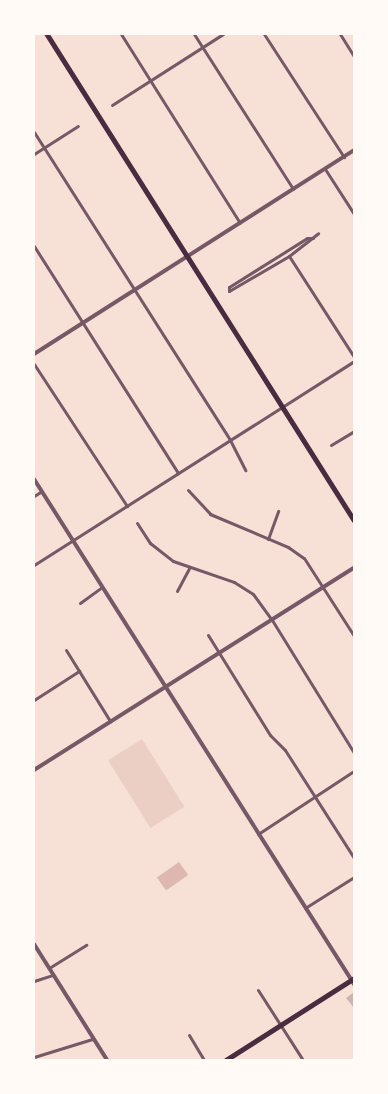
<!DOCTYPE html>
<style>
body{margin:0}
#map{position:relative;width:388px;height:1094px;overflow:hidden;background:#f7e1d7;font-family:"Titillium Web",sans-serif}
div>[style]{position:absolute}
[style*='--x']{left:calc(var(--x)*1px);top:calc(var(--y)*1px);width:calc(var(--w)*1px);rotate:calc(var(--a)*1deg)}
.green>*{inset:0;background:#ebcfc5;transform-origin:0 0}
.water>*{inset:0;background:#dcb8b0;transform-origin:0 0}
.building>*{inset:0;background:#ccb4b1}
.minor>*{height:3px;margin:-1.5px;padding:0 1.5px;transform-origin:1.5px;border-radius:1.5px;background:#755966}
.tertiary>*{height:4px;margin:-2px;padding:0 2px;transform-origin:2px;border-radius:2px;background:#755966}
.primary>*{height:4.5px;margin:-2.25px;padding:0 2.25px;transform-origin:2.25px;border-radius:2.25px;background:#4a2c40}
span{translate:-50% -50%;white-space:nowrap;text-align:center;line-height:1.15;-webkit-text-stroke:5px #fffaf5;paint-order:stroke}
.frame{position:absolute;inset:0;border:35px solid #fffaf5;pointer-events:none}
</style>
<div id="map">
<div class="green">
<i style="left:142px;top:739px;width:80px;height:40px;rotate:58deg"></i>
</div>
<div class="water">
<i style="left:179px;top:862px;width:16px;height:27px;rotate:55deg"></i>
</div>
<div class="building">
<i style="clip-path:polygon(353px 993px,354px 995px,354px 1008px,346px 998px)"></i>
</div>
<div class="minor">
<i style="--x:121;--y:34;--w:223;--a:57.8"></i>
<i style="--x:194;--y:34;--w:184;--a:57.4"></i>
<i style="--x:264;--y:34;--w:147;--a:57"></i>
<i style="--x:340;--y:34;--w:26;--a:58"></i>
<i style="--x:112;--y:105;--w:132;--a:-32.6"></i>
<i style="--x:34;--y:132;--w:365;--a:57.5"></i>
<i style="--x:230;--y:440;--w:34;--a:63"></i>
<i style="--x:34;--y:154;--w:52;--a:-32.5"></i>
<i style="--x:325;--y:169;--w:54;--a:57.2"></i>
<i style="--x:34;--y:246;--w:269;--a:57.6"></i>
<i style="--x:289;--y:256;--w:120;--a:57.2"></i>
<i style="--x:229;--y:291;--w:69;--a:-30.3"></i>
<i style="--x:289;--y:256;--w:37;--a:-38"></i>
<i style="--x:229;--y:291;--w:4;--a:-90"></i>
<i style="--x:229;--y:287;--w:92;--a:-32.1"></i>
<i style="--x:307;--y:238;--w:6;--a:0"></i>
<i style="--x:34;--y:364;--w:170;--a:56.8"></i>
<i style="--x:331;--y:445;--w:27;--a:-31"></i>
<i style="--x:188;--y:490;--w:33;--a:47"></i>
<i style="--x:210;--y:514;--w:85;--a:22.9"></i>
<i style="--x:288;--y:547;--w:19;--a:35"></i>
<i style="--x:304;--y:558;--w:93;--a:57.3"></i>
<i style="--x:34;--y:496;--w:9;--a:-32"></i>
<i style="--x:137;--y:523;--w:24;--a:57"></i>
<i style="--x:150;--y:543;--w:29;--a:38"></i>
<i style="--x:173;--y:561;--w:65;--a:19"></i>
<i style="--x:234;--y:582;--w:22;--a:32"></i>
<i style="--x:253;--y:594;--w:32;--a:54"></i>
<i style="--x:272;--y:620;--w:156;--a:58.3"></i>
<i style="--x:268;--y:539;--w:30;--a:-70"></i>
<i style="--x:34;--y:565;--w:379;--a:-32.5"></i>
<i style="--x:177;--y:591;--w:26;--a:-62"></i>
<i style="--x:80;--y:603;--w:27;--a:-36"></i>
<i style="--x:208;--y:635;--w:118;--a:58.2"></i>
<i style="--x:270;--y:735;--w:21;--a:45"></i>
<i style="--x:285;--y:750;--w:128;--a:57.4"></i>
<i style="--x:66;--y:650;--w:84;--a:58.2"></i>
<i style="--x:34;--y:700;--w:54;--a:-32.8"></i>
<i style="--x:258;--y:834;--w:115;--a:-33.3"></i>
<i style="--x:305;--y:908;--w:58;--a:-32.3"></i>
<i style="--x:49;--y:968;--w:44;--a:-31.9"></i>
<i style="--x:34;--y:981;--w:20;--a:-18"></i>
<i style="--x:258;--y:990;--w:83;--a:57.3"></i>
<i style="--x:189;--y:1035;--w:29;--a:59"></i>
<i style="--x:34;--y:1057;--w:61;--a:-17.2"></i>
</div>
<div class="tertiary">
<i style="--x:34;--y:354;--w:379;--a:-32.5"></i>
<i style="--x:34;--y:479;--w:598;--a:57.64"></i>
<i style="--x:34;--y:770;--w:378;--a:-32.3"></i>
<i style="--x:34;--y:944;--w:137;--a:57.8"></i>
</div>
<div class="primary">
<i style="--x:47;--y:34;--w:575;--a:57.72"></i>
<i style="--x:226;--y:1060;--w:152;--a:-32.6"></i>
</div>
<div class="frame"></div>
</div>
